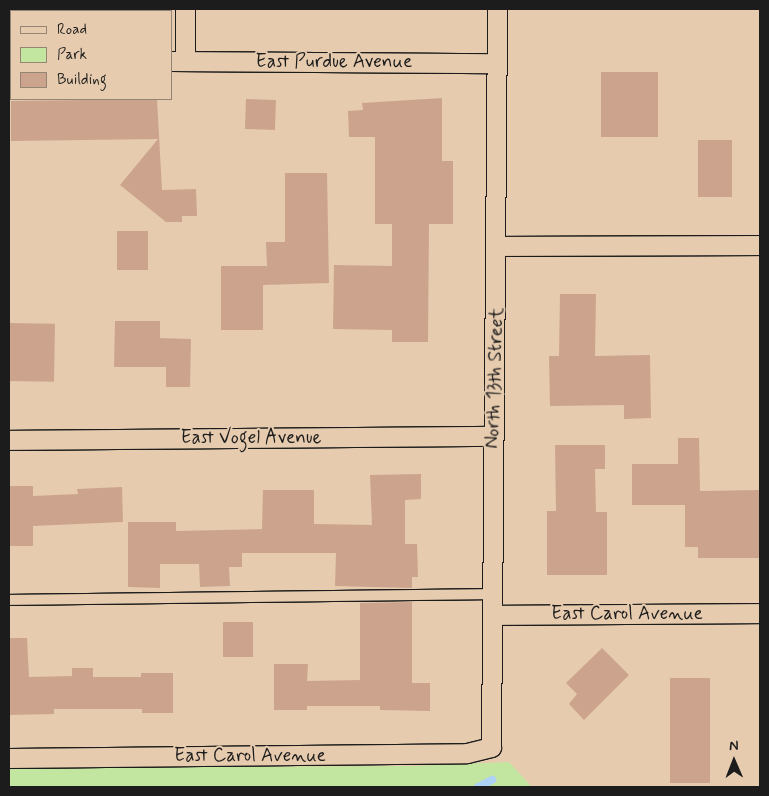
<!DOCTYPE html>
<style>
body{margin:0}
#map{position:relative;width:769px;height:796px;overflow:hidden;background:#e6cbae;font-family:Mynerve,sans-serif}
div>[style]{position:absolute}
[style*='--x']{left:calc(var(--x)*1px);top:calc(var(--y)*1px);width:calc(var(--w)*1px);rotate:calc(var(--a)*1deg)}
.green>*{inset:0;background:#c2e59f}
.stream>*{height:8px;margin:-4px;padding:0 4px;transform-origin:4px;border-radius:4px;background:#aed2f6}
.building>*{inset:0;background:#cca48d;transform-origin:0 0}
.roads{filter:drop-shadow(1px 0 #1c1c1c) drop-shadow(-1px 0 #1c1c1c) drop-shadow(0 1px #1c1c1c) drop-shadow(0 -1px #1c1c1c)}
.service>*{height:10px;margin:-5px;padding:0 5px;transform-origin:5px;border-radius:5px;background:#e6cbae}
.minor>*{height:19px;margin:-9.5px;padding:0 9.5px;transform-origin:9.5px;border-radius:9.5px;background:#e6cbae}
span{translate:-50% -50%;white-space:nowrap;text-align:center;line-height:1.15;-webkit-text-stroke:4px #e6cbae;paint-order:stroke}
.street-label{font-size:19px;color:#1c1c1c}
.frame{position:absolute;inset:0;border:10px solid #1c1c1c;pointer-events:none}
.legend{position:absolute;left:10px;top:10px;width:162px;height:90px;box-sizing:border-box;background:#e6cbae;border:1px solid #958574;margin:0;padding:6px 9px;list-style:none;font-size:15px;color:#1c1c1c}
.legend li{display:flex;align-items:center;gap:10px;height:25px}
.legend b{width:25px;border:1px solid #958574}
.north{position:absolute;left:709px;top:736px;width:50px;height:50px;-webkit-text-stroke:4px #e6cbae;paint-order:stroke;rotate:359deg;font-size:14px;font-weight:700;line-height:20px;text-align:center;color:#1c1c1c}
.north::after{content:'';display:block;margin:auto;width:18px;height:22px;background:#1c1c1c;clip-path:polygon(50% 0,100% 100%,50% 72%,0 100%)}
</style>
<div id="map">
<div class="green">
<i style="clip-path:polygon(509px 762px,532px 787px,9px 787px,9px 768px,415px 766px)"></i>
</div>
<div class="stream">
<i style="--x:478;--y:787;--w:16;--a:-27"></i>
</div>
<div class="building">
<i style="left:601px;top:72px;width:57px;height:65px"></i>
<i style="clip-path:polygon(442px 98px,442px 161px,453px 161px,453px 224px,429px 224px,428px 342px,392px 342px,392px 330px,333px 329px,334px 265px,392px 266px,392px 224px,375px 224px,375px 137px,349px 137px,348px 111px,363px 110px,362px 103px)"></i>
<i style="clip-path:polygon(157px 99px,162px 190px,196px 189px,197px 216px,182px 216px,182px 222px,166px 222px,120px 185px,158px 139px,11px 141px,11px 101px)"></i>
<i style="left:246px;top:99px;width:30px;height:30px;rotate:2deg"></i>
<i style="left:698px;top:140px;width:34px;height:57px"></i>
<i style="clip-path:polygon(285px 173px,327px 173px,329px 283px,263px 285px,263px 330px,221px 330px,221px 266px,267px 266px,266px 242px,285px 242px)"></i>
<i style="left:117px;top:231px;width:31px;height:39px"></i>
<i style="clip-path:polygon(560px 294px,596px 294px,595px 356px,650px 355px,651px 418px,624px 419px,624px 405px,550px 406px,549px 356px,559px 356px)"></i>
<i style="clip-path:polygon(115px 321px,160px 321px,160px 338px,191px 339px,190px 387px,166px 387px,166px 367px,114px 367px)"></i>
<i style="left:9px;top:323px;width:46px;height:58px;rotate:1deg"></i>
<i style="clip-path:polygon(678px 438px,699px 438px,700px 491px,760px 490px,760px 558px,698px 558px,698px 547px,685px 547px,685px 505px,632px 505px,632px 464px,678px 464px)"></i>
<i style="clip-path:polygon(555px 445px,605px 445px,605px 469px,595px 469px,596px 512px,607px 512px,607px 575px,547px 575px,547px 511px,556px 511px)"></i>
<i style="clip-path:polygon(421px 474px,421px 499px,405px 500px,405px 544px,417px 544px,418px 577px,412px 577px,412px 588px,335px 586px,336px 553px,242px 553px,242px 567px,229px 567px,230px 586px,200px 587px,199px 564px,160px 564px,160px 588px,128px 587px,128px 522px,176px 522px,176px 531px,262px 529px,263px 490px,314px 490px,314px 524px,372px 525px,370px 475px)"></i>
<i style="clip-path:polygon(9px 486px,33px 486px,33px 496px,78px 494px,77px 489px,122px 487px,123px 522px,33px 526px,33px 546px,9px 546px)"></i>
<i style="clip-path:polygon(412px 602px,412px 683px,430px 683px,430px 711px,380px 710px,380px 706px,307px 706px,307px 710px,274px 710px,274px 664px,308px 664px,307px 681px,360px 680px,360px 603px)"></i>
<i style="left:223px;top:622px;width:30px;height:35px"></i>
<i style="clip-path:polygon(9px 638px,27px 638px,29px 677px,72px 676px,72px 668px,93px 668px,93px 677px,141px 677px,141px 673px,173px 673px,173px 713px,142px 713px,142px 709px,54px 709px,54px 714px,9px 715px)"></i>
<i style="clip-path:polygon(602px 648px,629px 675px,584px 720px,569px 704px,577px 694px,566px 683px)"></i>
<i style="left:670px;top:678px;width:40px;height:105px"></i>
</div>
<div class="roads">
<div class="service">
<i style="--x:9;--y:600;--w:484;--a:-0.7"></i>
</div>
<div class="minor">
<i style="--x:9;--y:60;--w:2;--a:0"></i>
<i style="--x:171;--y:61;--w:325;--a:0.4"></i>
<i style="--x:185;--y:61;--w:52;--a:-90"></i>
<i style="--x:497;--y:246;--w:263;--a:-0.2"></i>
<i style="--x:9;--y:440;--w:484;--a:-0.5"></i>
<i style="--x:493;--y:615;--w:267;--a:-0.4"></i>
<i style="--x:9;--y:758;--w:458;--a:-0.6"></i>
<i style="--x:467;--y:753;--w:25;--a:-14"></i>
<i style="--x:491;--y:747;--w:738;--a:-89.53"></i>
</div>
</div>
<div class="street-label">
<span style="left:334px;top:62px">East Purdue Avenue</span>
<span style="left:495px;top:378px;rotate:-88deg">North 13th Street</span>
<span style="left:251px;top:438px">East Vogel Avenue</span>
<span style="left:627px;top:614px">East Carol Avenue</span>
<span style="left:250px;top:756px">East Carol Avenue</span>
</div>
<div class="frame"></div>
<ul class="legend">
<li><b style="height:6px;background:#e6cbae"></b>Road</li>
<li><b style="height:14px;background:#c2e59f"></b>Park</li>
<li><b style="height:14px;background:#cca48d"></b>Building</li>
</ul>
<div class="north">N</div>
</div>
